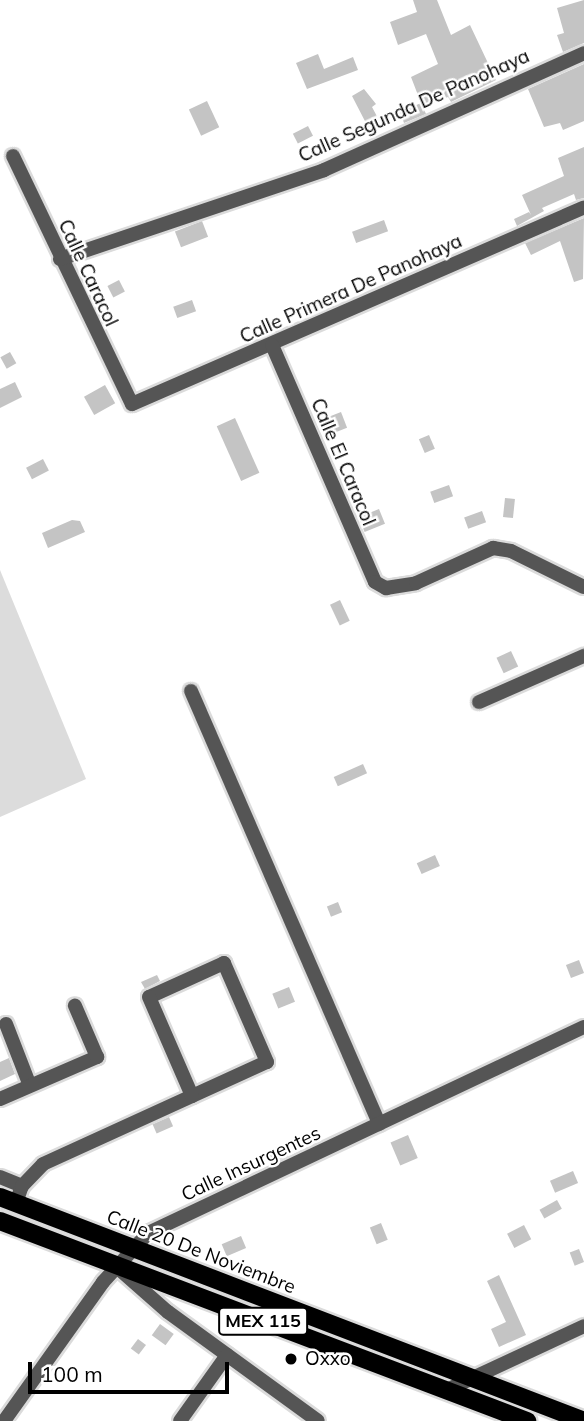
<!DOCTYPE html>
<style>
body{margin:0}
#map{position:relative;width:584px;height:1421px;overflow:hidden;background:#fff;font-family:Mulish,sans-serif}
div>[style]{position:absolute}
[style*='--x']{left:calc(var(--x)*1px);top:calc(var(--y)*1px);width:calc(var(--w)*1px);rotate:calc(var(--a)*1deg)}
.green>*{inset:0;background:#dcdcdc}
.building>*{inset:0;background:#c4c4c4;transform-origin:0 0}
.roads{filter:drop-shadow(2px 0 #dbdbdb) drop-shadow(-2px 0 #dbdbdb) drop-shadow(0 2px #dbdbdb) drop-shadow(0 -2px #dbdbdb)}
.minor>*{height:14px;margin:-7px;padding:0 7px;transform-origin:7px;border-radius:7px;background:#555}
.primary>*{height:18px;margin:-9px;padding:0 9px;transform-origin:9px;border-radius:9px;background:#000}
.dots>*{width:19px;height:19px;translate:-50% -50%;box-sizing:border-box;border:4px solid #fff;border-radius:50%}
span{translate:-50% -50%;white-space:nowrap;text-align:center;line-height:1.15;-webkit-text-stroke:5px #fff;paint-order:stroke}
.shield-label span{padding:2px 5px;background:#fff;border:2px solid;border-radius:5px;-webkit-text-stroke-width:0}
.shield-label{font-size:18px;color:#000;font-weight:700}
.street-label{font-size:19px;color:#000}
.poi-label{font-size:19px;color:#000}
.left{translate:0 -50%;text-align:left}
.scale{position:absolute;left:28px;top:1362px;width:201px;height:32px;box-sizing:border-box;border:4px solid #000;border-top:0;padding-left:9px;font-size:21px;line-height:24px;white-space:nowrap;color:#000;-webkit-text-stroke:5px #fff;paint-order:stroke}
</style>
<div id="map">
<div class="green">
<i style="clip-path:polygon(0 570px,86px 779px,0 817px)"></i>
</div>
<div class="building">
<i style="clip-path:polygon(413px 0,437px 0,451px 35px,470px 25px,496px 80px,451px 102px,448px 97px,423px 107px,426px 114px,404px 123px,400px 112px,421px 103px,411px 77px,438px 64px,426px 34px,398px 45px,390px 22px,417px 12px)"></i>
<i style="clip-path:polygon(584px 0,584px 43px,563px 52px,557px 35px,564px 33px,557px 8px)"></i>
<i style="clip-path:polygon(318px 54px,324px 69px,353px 57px,358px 70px,307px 89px,296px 63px)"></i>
<i style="clip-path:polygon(584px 64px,584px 121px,563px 130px,560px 123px,544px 127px,528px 89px)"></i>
<i style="clip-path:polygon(364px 89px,376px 104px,372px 107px,380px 122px,368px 127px,352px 96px)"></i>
<i style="left:207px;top:101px;width:29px;height:20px;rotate:65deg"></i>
<i style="left:308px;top:126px;width:11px;height:17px;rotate:63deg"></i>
<i style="clip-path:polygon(584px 147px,584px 198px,576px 200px,574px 194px,542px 208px,544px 211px,517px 226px,514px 219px,529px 212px,531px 215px,522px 195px,564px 176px,558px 158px)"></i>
<i style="clip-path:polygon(584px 218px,583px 279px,574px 282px,560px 241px,531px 255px,525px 243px)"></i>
<i style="left:384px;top:220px;width:12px;height:34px;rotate:70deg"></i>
<i style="left:202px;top:221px;width:17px;height:29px;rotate:69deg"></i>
<i style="left:119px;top:280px;width:13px;height:13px;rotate:63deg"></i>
<i style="left:192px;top:300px;width:12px;height:20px;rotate:70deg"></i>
<i style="left:10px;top:352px;width:13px;height:11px;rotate:61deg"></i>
<i style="clip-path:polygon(15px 382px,22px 397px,0 408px,0 389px)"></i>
<i style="left:105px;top:385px;width:21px;height:24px;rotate:61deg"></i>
<i style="left:341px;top:412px;width:17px;height:15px;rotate:69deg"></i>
<i style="left:235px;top:418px;width:60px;height:20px;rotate:66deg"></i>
<i style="left:429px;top:435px;width:15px;height:11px;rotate:67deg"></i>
<i style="left:43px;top:459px;width:13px;height:19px;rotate:63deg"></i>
<i style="left:449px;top:485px;width:12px;height:20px;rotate:70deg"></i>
<i style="left:505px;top:498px;width:10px;height:19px;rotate:6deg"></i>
<i style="left:379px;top:509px;width:16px;height:22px;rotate:68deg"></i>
<i style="left:482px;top:511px;width:12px;height:19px;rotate:70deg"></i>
<i style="clip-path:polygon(72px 520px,80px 521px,85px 532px,48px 548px,42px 533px)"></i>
<i style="left:340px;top:600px;width:23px;height:11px;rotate:65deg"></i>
<i style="left:511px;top:651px;width:17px;height:16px;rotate:65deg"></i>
<i style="left:363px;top:764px;width:10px;height:32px;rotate:66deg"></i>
<i style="left:435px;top:855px;width:12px;height:20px;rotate:66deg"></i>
<i style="left:338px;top:902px;width:11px;height:12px;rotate:68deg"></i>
<i style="left:579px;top:960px;width:14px;height:14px;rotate:69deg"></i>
<i style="clip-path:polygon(157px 975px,160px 981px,145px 989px,141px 982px)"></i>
<i style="left:289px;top:987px;width:16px;height:18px;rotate:68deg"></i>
<i style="clip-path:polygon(9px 1058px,15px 1074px,0 1081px,0 1062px)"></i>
<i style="left:169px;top:1117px;width:10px;height:18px;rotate:66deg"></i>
<i style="left:408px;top:1135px;width:25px;height:19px;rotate:67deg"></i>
<i style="left:286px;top:1143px;width:13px;height:21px;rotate:67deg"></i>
<i style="left:573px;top:1171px;width:13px;height:25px;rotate:67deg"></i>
<i style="left:557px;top:1200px;width:10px;height:20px;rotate:61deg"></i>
<i style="left:381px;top:1223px;width:18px;height:12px;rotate:68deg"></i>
<i style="left:524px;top:1225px;width:16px;height:19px;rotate:63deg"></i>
<i style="left:241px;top:1236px;width:13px;height:21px;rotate:67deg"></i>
<i style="left:579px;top:1249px;width:14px;height:10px;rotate:69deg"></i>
<i style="clip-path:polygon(499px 1275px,526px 1335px,499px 1347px,491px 1329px,506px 1322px,487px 1281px)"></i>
<i style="left:160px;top:1324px;width:17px;height:14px;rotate:36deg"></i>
<i style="left:138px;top:1339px;width:10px;height:12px;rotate:37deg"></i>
</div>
<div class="roads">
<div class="minor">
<i style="--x:13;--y:156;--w:275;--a:64.4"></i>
<i style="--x:132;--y:404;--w:493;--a:-23.5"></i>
<i style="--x:60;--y:259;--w:279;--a:-18.6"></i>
<i style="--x:324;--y:170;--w:285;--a:-24.2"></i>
<i style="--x:272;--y:345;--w:258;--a:66.5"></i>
<i style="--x:375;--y:582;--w:13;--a:29"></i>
<i style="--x:386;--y:588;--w:30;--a:-9"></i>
<i style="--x:416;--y:583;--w:85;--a:-24.4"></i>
<i style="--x:493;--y:548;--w:18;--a:9"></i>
<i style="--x:511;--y:551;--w:81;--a:26.3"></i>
<i style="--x:191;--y:691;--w:472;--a:66.5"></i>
<i style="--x:479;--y:702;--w:115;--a:-23.7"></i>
<i style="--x:6;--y:1024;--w:66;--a:68.8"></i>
<i style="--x:0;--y:1099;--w:106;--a:-23.4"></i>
<i style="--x:97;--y:1057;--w:56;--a:-113.3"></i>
<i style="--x:0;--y:1177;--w:24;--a:22"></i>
<i style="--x:16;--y:1203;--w:18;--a:-71"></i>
<i style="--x:22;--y:1186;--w:30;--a:-46"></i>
<i style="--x:43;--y:1164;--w:246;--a:-24.5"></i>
<i style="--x:267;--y:1062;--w:108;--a:-113.5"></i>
<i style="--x:224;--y:963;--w:82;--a:155.6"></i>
<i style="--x:149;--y:997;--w:108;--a:66.5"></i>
<i style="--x:119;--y:1269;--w:65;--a:41.3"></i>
<i style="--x:168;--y:1312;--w:185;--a:36"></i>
<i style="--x:447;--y:1390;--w:151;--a:-25"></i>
<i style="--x:4;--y:1421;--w:171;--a:-54.5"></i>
<i style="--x:103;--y:1282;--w:67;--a:-47.4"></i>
<i style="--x:148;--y:1233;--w:482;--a:-25.3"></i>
<i style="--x:180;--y:1421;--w:81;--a:-54.5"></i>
</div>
<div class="primary">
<i style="--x:0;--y:1197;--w:625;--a:20.98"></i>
<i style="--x:0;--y:1221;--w:564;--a:20.78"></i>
</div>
</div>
<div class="dots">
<i style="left:291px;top:1359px;background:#000"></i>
</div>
<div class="shield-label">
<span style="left:263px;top:1321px">MEX 115</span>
</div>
<div class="street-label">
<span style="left:414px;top:106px;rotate:-24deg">Calle Segunda De Panohaya</span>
<span style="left:88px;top:273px;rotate:65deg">Calle Caracol</span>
<span style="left:351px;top:289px;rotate:-24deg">Calle Primera De Panohaya</span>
<span style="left:343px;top:462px;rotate:67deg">Calle El Caracol</span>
<span style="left:251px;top:1164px;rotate:-25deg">Calle Insurgentes</span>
<span style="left:201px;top:1252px;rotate:21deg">Calle 20 De Noviembre</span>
</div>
<div class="poi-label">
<span class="left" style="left:305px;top:1359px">Oxxo</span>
</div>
<div class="scale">100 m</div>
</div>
